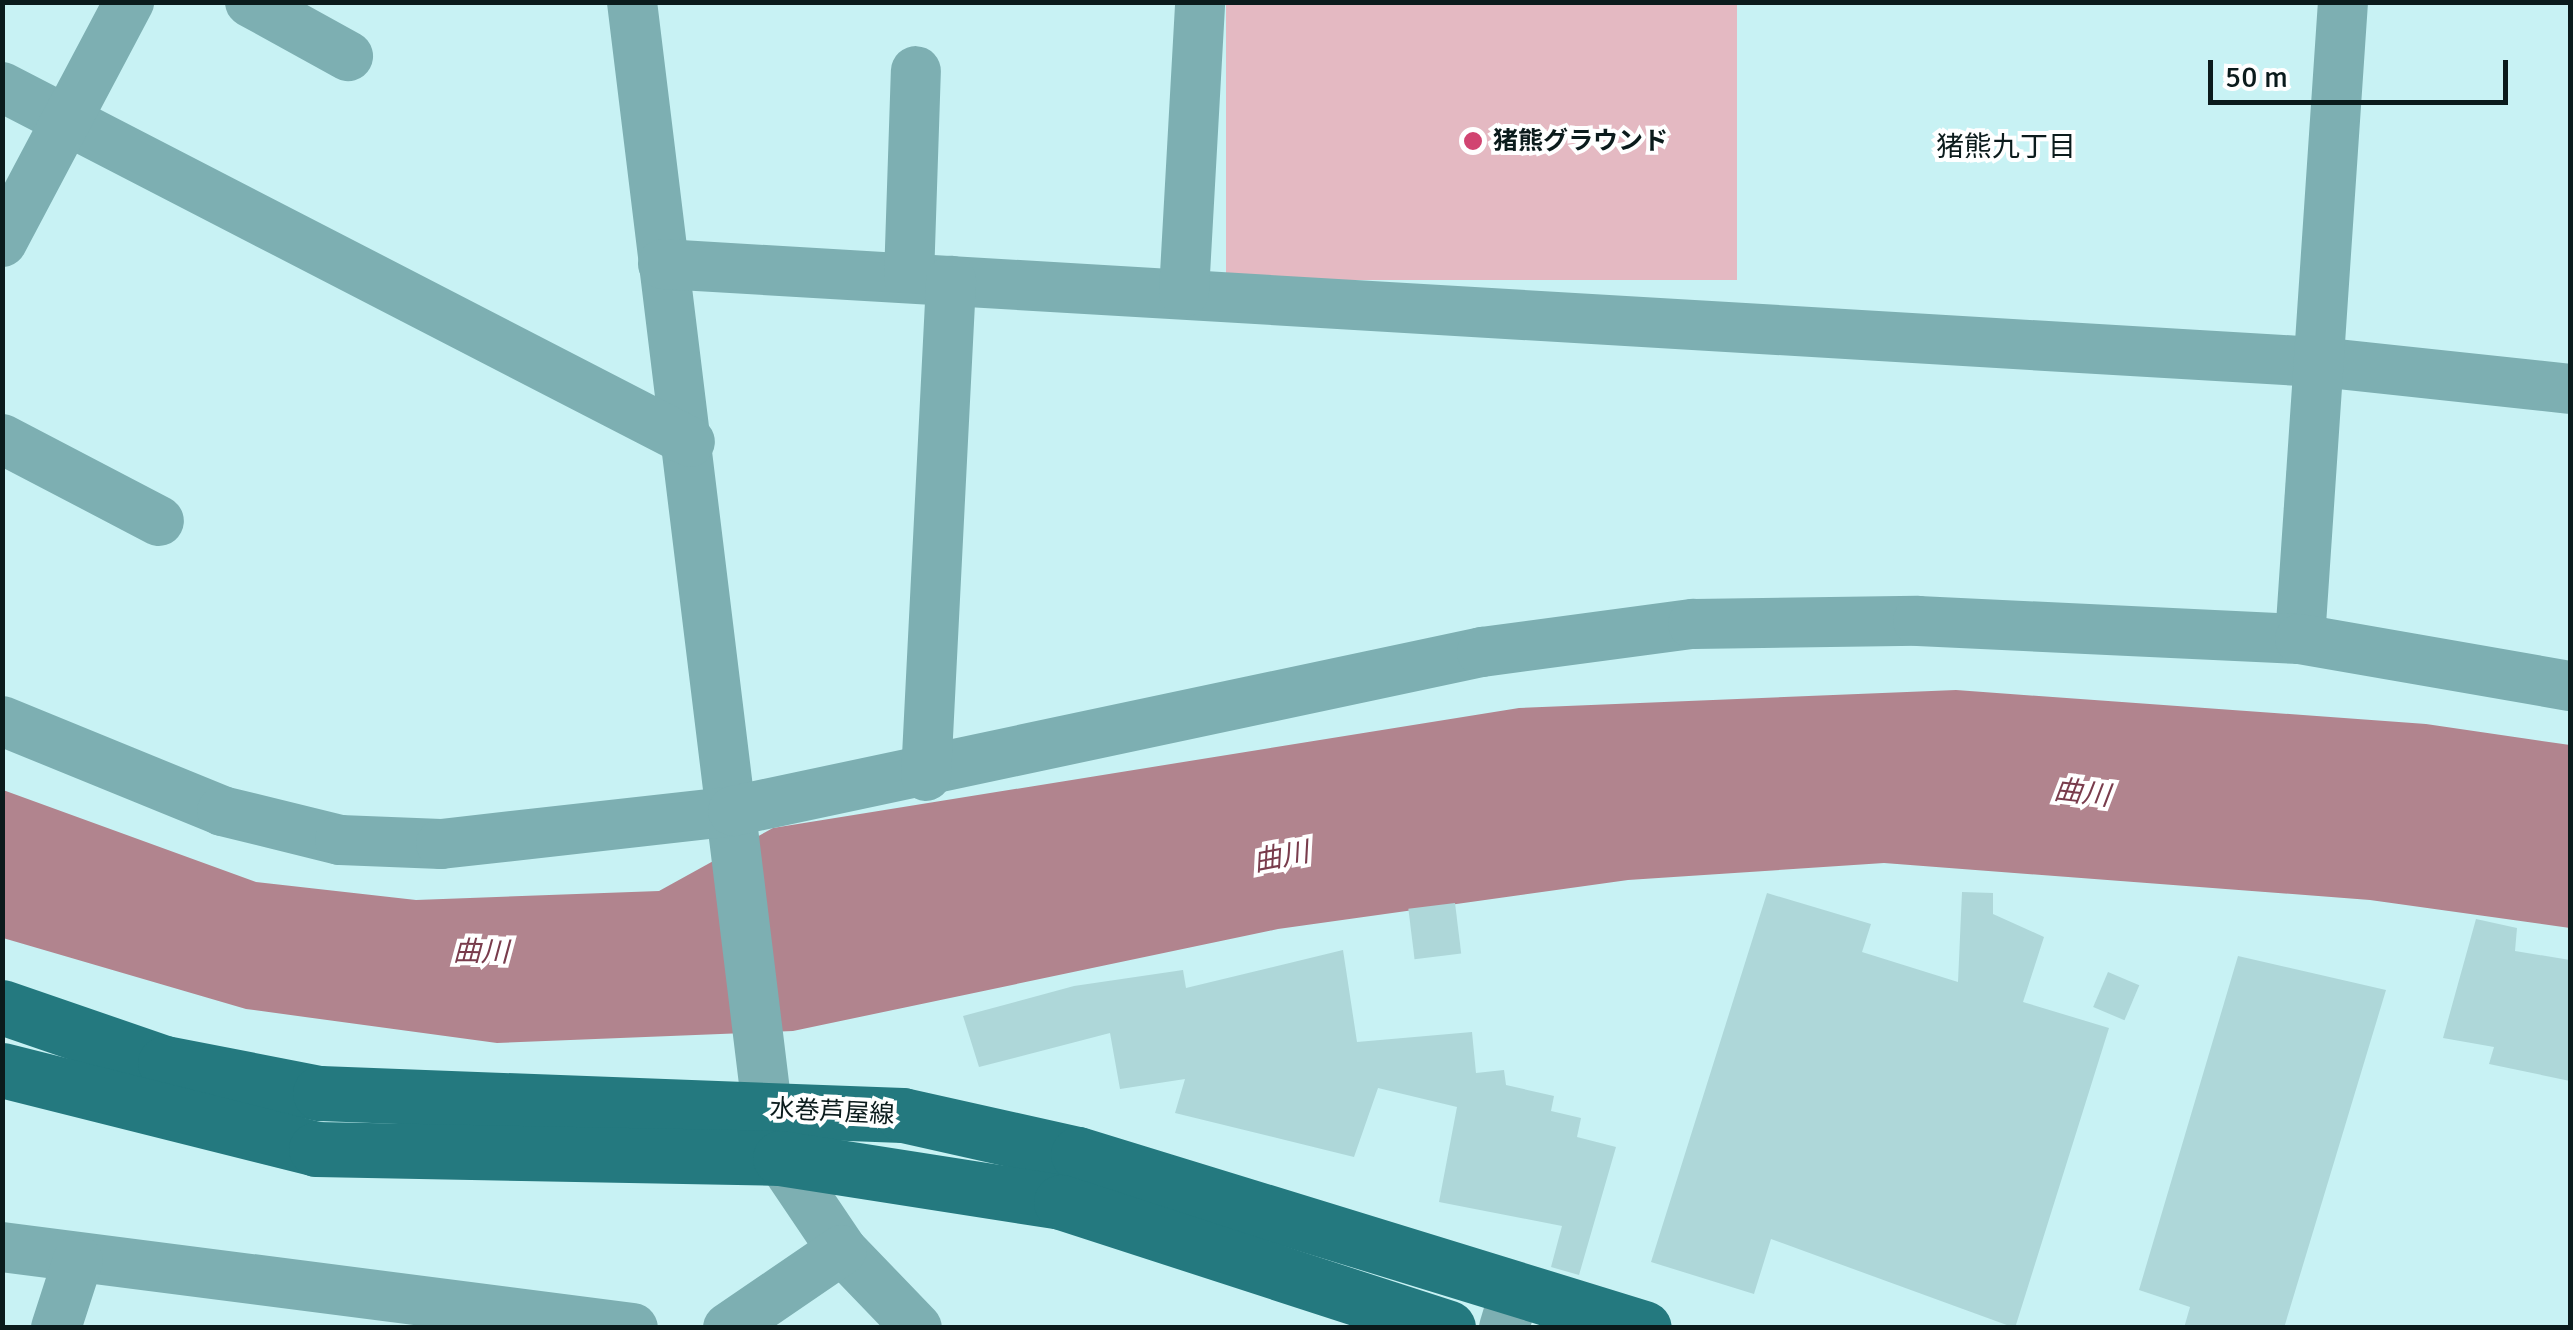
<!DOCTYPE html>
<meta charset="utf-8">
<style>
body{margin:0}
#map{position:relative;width:2573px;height:1330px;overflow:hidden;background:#c8f2f4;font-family:Signika,"Noto Sans JP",sans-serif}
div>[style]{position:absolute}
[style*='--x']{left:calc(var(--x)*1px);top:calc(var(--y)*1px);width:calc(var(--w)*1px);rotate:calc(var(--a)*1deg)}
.green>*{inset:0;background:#e4b9c2;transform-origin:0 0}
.water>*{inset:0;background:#b1848e}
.building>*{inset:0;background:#aed7d9;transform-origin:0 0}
.minor>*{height:50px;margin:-25px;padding:0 25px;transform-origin:25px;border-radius:25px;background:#7dafb2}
.major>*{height:55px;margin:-27.5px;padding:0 27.5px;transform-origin:27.5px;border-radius:27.5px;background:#24797f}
.dots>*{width:28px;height:28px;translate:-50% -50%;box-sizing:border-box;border:5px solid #fff;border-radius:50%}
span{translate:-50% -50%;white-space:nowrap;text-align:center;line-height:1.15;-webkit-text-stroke:8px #fff;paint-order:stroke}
.poi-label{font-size:25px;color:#0b1b1c;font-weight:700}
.left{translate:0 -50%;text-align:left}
.street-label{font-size:25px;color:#0b1b1c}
.neighbourhood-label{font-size:28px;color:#0b1b1c}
.water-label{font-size:28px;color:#793c4c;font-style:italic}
.frame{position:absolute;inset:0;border:5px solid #0b1b1c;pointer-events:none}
.scale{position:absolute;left:2208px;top:60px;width:300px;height:45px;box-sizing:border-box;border:5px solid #0b1b1c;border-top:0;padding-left:12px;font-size:30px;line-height:35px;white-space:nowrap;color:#0b1b1c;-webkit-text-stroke:8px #fff;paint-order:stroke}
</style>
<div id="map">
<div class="green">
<i style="left:1226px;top:3px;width:511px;height:277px"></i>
</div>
<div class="water">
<i style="clip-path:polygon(1956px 690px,2426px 724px,2570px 745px,2570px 928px,2370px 900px,1884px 863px,1628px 880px,1278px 929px,793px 1031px,497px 1043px,246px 1009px,3px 938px,3px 790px,256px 882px,416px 900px,659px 891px,773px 828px,1519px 708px)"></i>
</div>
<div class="building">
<i style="clip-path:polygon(1962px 892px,1993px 893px,1993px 914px,2044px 937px,2023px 1002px,2109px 1028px,2015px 1328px,1771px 1239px,1754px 1294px,1651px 1262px,1767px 893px,1871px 924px,1862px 952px,1958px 982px)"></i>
<i style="left:1455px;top:903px;width:51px;height:47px;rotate:83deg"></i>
<i style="clip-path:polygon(2476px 919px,2517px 928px,2515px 951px,2570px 960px,2570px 1081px,2489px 1064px,2494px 1047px,2443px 1038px)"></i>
<i style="clip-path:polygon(1343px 950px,1357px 1042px,1472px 1032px,1476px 1073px,1504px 1070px,1506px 1085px,1554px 1096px,1551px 1111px,1581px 1118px,1577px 1137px,1616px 1147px,1579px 1275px,1551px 1267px,1562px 1226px,1439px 1202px,1457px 1107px,1378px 1088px,1354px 1157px,1175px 1113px,1185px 1079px,1120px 1089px,1110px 1033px,979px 1067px,963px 1016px,1074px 986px,1183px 970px,1186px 988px)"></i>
<i style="clip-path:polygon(2238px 956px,2386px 990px,2284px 1328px,2184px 1328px,2190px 1307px,2139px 1290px)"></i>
<i style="left:2108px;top:972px;width:34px;height:38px;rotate:23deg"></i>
</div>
<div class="minor">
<i style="--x:250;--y:2;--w:112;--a:28.9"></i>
<i style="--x:632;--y:2;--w:1114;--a:83.04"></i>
<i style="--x:767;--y:1108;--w:52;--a:75.4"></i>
<i style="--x:780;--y:1158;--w:111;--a:56"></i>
<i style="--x:842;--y:1250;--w:108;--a:46.1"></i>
<i style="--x:2;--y:87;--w:774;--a:27.29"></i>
<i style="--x:2;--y:242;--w:272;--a:-62.1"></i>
<i style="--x:663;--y:264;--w:1659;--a:3.39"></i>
<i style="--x:2319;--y:362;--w:252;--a:6.1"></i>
<i style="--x:909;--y:278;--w:207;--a:-88.1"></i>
<i style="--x:1184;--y:292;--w:290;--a:-86.8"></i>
<i style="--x:2;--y:439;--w:177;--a:27.6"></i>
<i style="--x:2300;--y:639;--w:638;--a:-86.14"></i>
<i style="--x:2;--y:721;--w:238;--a:22.2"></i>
<i style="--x:222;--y:811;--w:122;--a:13.8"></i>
<i style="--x:340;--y:840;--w:101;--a:2.3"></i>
<i style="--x:441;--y:844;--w:294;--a:-6.4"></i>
<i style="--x:733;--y:811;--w:766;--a:-11.99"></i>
<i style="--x:1482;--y:652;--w:213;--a:-7.6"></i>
<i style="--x:1693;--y:624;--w:225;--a:-0.8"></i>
<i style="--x:1918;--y:621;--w:382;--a:2.7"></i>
<i style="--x:2300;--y:639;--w:274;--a:9.9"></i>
<i style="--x:926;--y:776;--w:496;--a:-87.1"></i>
<i style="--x:2;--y:1247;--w:636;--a:7.31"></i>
<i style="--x:56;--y:1328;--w:71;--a:-72.1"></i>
<i style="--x:728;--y:1328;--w:138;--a:-34.4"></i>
<i style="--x:1504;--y:1328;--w:42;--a:-73.3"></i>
</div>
<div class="major">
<i style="--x:2;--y:1007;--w:172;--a:19"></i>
<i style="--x:165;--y:1063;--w:158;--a:11"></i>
<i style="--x:320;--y:1093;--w:583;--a:2.16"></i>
<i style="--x:903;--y:1115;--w:179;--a:12.6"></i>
<i style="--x:1078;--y:1154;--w:592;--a:17.09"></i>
<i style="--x:2;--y:1070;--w:324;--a:14.1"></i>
<i style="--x:316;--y:1149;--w:464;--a:1.1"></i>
<i style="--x:780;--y:1158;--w:284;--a:8.9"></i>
<i style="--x:1061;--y:1202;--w:407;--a:18"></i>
</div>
<div class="dots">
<i style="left:1473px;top:141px;background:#d14471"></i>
</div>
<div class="poi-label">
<span class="left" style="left:1493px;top:141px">猪熊グラウンド</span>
</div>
<div class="street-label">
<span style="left:832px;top:1112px;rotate:3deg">水巻芦屋線</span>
</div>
<div class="neighbourhood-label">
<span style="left:2006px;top:147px">猪熊九丁目</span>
</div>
<div class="water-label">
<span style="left:2082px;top:793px;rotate:7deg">曲川</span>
<span style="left:1281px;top:857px;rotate:-11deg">曲川</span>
<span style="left:481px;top:952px;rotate:1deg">曲川</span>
</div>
<div class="frame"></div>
<div class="scale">50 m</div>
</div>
